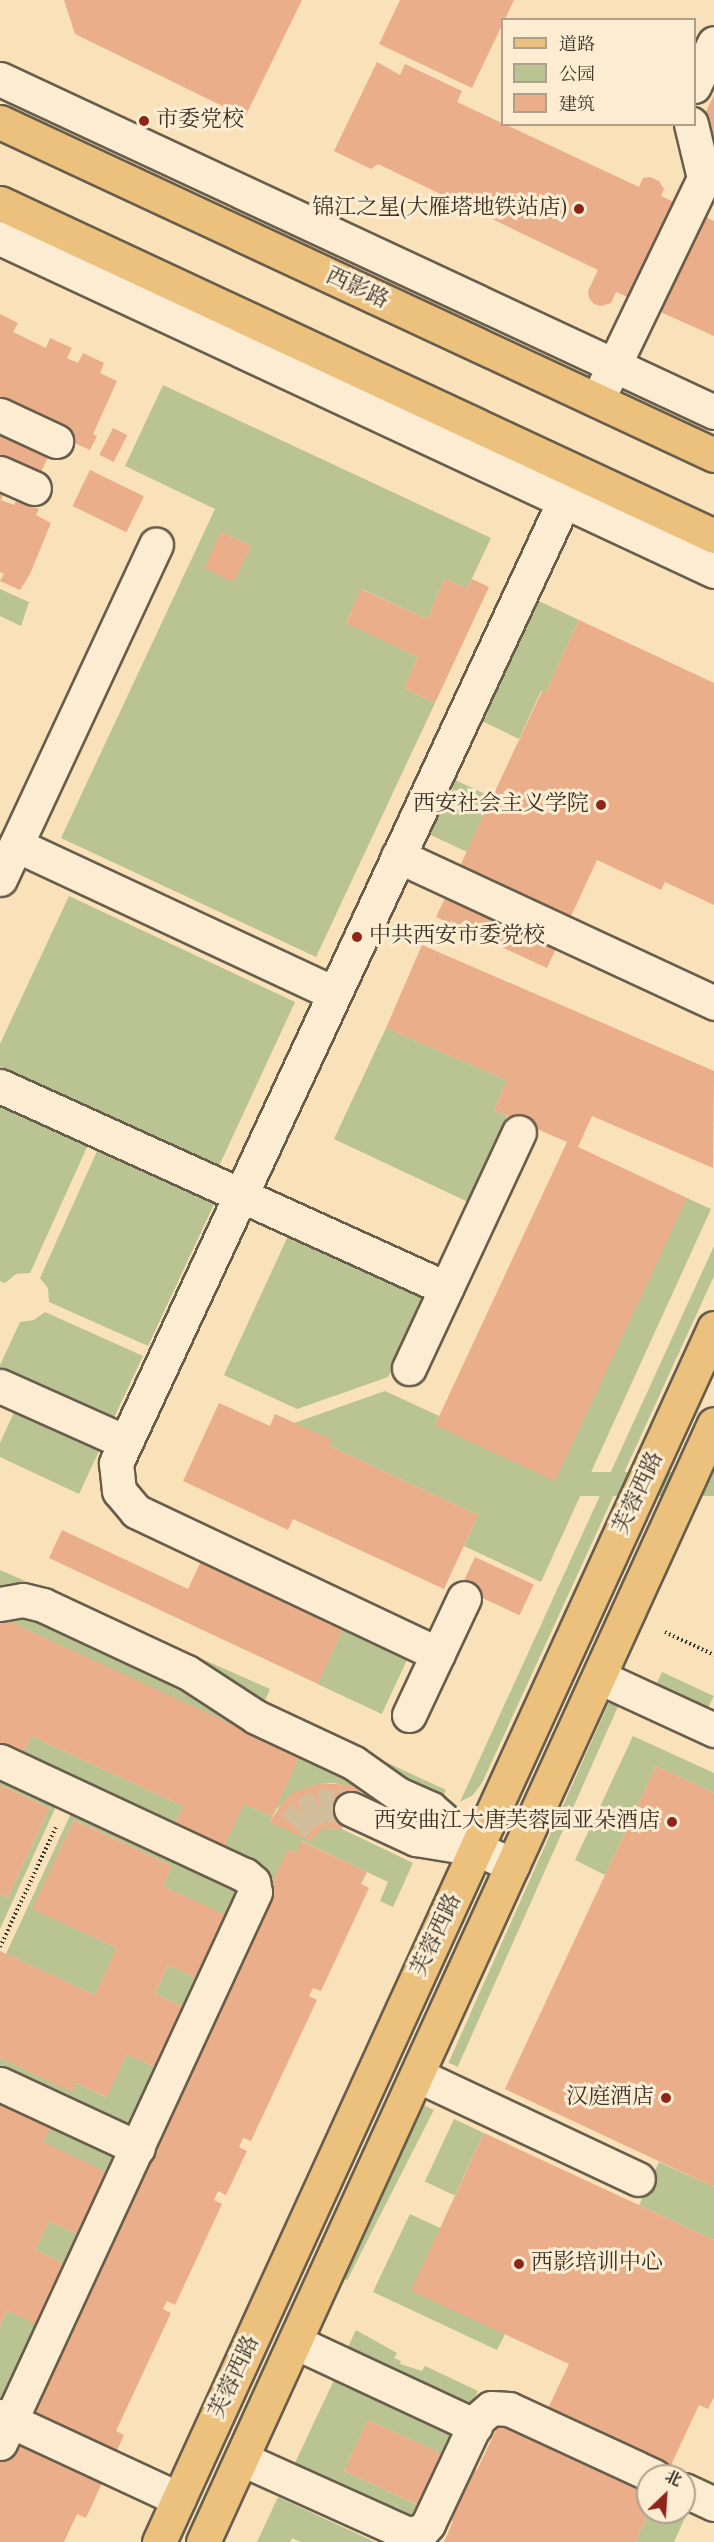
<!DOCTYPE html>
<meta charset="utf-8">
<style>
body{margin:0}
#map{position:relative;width:714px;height:2542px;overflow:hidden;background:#f9e1ba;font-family:Vollkorn,"Noto Serif SC",serif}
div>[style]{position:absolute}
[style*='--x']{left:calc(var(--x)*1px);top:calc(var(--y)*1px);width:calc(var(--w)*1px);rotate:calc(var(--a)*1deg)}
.green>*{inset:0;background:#bac392;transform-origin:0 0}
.building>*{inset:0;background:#eaae8a;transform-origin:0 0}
.minor-tunnel>*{height:33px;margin-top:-16.5px;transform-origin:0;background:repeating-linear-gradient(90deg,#d2be9c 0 33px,transparent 0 49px)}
.path>*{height:4px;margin-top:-2px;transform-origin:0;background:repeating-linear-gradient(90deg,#383126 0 1.5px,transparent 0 4.5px)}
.roads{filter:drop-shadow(2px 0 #685d4b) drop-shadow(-2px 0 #685d4b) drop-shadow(0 2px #685d4b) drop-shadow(0 -2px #685d4b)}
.minor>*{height:33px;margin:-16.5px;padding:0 16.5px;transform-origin:16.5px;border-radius:16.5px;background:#fbecd2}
.major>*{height:33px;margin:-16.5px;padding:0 16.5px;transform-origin:16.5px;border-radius:16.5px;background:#ecc07d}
.dots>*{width:16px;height:16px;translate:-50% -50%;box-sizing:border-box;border:3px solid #fbecd2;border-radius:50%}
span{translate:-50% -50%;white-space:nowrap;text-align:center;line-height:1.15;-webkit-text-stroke:6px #fbecd2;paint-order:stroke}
.poi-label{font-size:22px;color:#383126}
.left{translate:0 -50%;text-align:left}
.right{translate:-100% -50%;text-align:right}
.street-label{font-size:22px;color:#383126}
.legend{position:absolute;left:501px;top:18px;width:195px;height:108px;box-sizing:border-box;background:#fbecd2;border:2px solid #ada18d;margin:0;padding:8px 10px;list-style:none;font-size:18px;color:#383126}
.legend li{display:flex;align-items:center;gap:12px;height:30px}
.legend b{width:30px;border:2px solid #ada18d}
.north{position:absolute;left:636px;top:2464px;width:60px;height:60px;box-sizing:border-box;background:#fbecd2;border:2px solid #ada18d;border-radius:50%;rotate:25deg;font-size:16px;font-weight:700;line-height:24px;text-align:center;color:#383126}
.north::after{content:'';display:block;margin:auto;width:21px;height:27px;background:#8f2418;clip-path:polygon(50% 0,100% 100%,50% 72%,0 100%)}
</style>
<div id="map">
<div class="green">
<i style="clip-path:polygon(evenodd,163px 385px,491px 538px,467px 589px,445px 579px,427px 619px,362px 589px,346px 622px,418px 657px,404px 688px,435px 703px,316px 957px,61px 838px,215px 509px,125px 466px,163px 385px,221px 532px,251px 546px,234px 581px,205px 568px,221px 532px)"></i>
<i style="clip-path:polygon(0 589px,29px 602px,21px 626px,0 616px)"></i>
<i style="clip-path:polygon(539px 601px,579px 620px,546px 692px,541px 691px,519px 739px,482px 721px)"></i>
<i style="left:455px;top:780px;width:41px;height:60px;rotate:25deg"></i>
<i style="clip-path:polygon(69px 896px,295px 1002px,219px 1166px,0 1066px,0 1044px)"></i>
<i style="clip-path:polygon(386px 1028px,507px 1080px,494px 1110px,507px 1116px,468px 1202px,334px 1139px)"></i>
<i style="clip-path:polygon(0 1104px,88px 1145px,30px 1273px,16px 1274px,5px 1283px,0 1281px)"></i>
<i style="clip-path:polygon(98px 1149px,215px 1202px,148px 1346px,49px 1302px,48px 1288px,40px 1278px)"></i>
<i style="clip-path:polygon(687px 1198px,711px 1209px,541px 1582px,464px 1546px,478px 1515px,329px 1446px,294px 1423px,385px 1391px,439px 1416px,435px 1425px)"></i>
<i style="clip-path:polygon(288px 1236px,425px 1298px,388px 1377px,297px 1409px,224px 1375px)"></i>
<i style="clip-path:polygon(714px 1246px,714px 1276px,564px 1604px,482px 1783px,473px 1795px,460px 1802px)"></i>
<i style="clip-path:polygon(45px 1312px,143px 1356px,112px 1422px,0 1371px,0 1365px,20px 1322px,34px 1320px)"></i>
<i style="clip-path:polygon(16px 1408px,101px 1447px,79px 1494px,0 1457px,0 1443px)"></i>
<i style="left:714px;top:1472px;width:24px;height:217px;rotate:90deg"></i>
<i style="clip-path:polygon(0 1570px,270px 1689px,263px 1705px,446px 1790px,440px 1803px,0 1595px)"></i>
<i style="clip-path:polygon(13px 1610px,187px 1682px,426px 1819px,361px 1789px,334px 1783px,321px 1783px,296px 1792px,276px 1810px,269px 1822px,315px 1833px,323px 1828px,342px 1829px,413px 1863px,393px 1907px,380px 1901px,388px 1882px,302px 1841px,296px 1853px,288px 1850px,239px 1953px,247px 1957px,243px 1965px,236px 1962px,173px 2117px,165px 2113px,145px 2157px,152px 2160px,148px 2169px,94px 2267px,101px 2270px,97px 2279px,90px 2275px,262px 1899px,21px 1757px,31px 1736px,183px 1806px,173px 1828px,244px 1804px,272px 1816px,299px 1757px,0 1617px)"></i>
<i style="left:344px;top:1627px;width:71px;height:63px;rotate:25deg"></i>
<i style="left:662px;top:1672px;width:57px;height:14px;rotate:25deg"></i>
<i style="left:610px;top:1700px;width:10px;height:397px;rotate:24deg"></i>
<i style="clip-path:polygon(633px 1736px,714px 1773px,714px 1793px,656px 1766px,605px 1875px,575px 1860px)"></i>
<i style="clip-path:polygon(0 1769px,58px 1802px,0 1929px,0 1894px,8px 1897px,49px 1808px,0 1785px)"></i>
<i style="clip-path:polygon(73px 1809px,243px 1882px,136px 2132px,0 2075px,0 2058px,72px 2091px,76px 2083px,106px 2097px,127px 2054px,155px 2067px,183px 2007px,155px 1994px,168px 1965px,196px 1978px,225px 1916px,163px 1886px,172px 1866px,74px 1820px,33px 1909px,117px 1948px,95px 1995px,6px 1954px)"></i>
<i style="left:424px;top:2105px;width:11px;height:191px;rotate:27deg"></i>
<i style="left:454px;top:2119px;width:33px;height:69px;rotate:25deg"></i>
<i style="clip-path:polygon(52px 2122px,122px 2150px,0 2407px,0 2326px,7px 2310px,35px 2323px,63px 2263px,35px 2250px,49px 2221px,77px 2234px,43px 2142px)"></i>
<i style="clip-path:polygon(659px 2162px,714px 2187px,714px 2240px,639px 2205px)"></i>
<i style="clip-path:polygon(410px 2214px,440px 2228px,505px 2334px,497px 2350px,373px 2292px)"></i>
<i style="clip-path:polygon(356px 2330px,397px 2353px,394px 2358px,401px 2361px,400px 2364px,422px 2371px,425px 2366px,478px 2391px,470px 2409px,346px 2351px)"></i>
<i style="clip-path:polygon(335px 2378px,450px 2429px,454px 2435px,448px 2457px,368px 2420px,344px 2471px,424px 2508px,414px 2520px,294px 2465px)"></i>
<i style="clip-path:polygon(278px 2497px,375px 2542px,301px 2542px,292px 2538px,290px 2542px,257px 2542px)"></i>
<i style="clip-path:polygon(684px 2511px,687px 2513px,674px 2542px,635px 2542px,649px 2512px)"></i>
</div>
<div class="building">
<i style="clip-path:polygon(64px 0,302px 0,245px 117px,75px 34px)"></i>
<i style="clip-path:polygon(400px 0,514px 0,472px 88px,379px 44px)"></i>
<i style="clip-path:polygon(377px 62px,400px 75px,405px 64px,462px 91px,457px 102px,639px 187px,643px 178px,650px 177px,659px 181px,664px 189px,661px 196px,714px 221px,714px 336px,616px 292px,611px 303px,601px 306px,594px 304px,589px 298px,588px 291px,598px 270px,378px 164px,371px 169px,334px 151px)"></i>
<i style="clip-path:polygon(714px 95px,714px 138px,697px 130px)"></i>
<i style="clip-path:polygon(0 314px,18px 323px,13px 332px,46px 348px,50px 338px,72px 348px,67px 358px,78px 363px,83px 353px,104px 363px,100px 373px,117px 381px,93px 434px,97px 436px,90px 450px,66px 439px,70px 432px,0 408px)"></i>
<i style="left:113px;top:428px;width:16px;height:30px;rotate:27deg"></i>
<i style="clip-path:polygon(0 432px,49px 455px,39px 476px,0 458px)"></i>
<i style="left:90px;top:470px;width:60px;height:40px;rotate:26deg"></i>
<i style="clip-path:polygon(0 491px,4px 493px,1px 500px,14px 505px,17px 499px,39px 509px,36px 515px,51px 523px,30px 574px,20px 590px,0 581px,4px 574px,0 572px)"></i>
<i style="left:221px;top:532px;width:33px;height:40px;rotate:25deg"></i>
<i style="clip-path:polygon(445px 579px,467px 589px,472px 579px,489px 587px,435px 703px,404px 688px,418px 657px,346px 623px,361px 589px,427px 619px)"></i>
<i style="clip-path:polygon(579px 620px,714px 683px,714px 905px,665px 882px,661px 890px,597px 860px,547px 968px,436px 917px,542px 691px,546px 692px)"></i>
<i style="clip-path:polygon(422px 945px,714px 1071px,713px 1168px,592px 1116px,578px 1147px,687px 1198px,555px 1481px,435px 1425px,567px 1142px,494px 1110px,507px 1080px,386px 1028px)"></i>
<i style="clip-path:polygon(219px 1403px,270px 1426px,275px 1414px,332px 1440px,329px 1446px,478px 1515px,444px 1589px,293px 1519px,288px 1530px,183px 1481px)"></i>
<i style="clip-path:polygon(62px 1530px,188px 1589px,201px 1561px,344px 1627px,318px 1684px,49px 1558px)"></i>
<i style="left:475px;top:1557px;width:65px;height:34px;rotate:25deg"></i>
<i style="clip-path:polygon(0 1617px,300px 1756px,272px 1816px,244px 1804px,222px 1851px,173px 1828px,183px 1806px,31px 1736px,21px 1757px,0 1747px)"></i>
<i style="clip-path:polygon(656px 1766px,714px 1793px,714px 2187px,505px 2089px)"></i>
<i style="clip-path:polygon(321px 1783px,348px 1785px,361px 1789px,342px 1829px,323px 1828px,310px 1841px,269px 1822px,285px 1800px,295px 1792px)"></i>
<i style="clip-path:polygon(0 1785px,49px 1808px,8px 1897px,0 1894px)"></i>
<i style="clip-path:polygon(74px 1820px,172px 1866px,163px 1886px,225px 1915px,196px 1978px,168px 1965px,155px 1994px,183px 2007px,155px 2067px,127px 2054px,107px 2097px,76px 2083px,72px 2092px,0 2058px,0 1951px,95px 1995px,117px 1948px,32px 1909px)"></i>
<i style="clip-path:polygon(301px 1841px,367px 1872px,361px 1884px,369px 1888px,321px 1991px,313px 1988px,309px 1996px,317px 2000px,251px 2141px,243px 2138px,239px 2147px,247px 2151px,226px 2195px,218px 2191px,214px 2200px,222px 2204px,175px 2305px,167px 2301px,163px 2309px,171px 2313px,116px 2431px,124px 2435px,86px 2518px,77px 2514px,64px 2542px,0 2542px,0 2444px,89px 2275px,97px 2279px,101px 2270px,93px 2267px,140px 2166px,148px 2169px,152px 2160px,144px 2157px,165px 2113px,173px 2117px,177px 2107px,169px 2103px,235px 1962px,243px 1965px,247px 1957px,239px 1953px,288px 1849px,296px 1853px)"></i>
<i style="clip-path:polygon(0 2097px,53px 2122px,43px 2142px,106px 2172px,77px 2234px,49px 2221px,35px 2250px,63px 2263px,35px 2324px,7px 2310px,0 2326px)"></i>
<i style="clip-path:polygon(484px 2133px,714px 2240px,714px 2397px,708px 2409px,699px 2405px,666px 2476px,648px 2476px,649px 2512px,635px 2542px,444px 2542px,453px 2521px,344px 2471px,368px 2420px,477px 2470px,499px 2424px,533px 2440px,569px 2364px,411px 2291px)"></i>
</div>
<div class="minor-tunnel">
<i style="--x:293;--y:1826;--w:16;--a:-47"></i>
<i style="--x:304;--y:1814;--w:17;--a:-28"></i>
<i style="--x:319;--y:1806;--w:16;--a:-4"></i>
<i style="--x:335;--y:1805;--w:16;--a:14"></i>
</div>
<div class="path">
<i style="--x:665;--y:1632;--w:54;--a:25.1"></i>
<i style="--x:0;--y:1947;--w:132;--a:-65"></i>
</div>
<div class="roads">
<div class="minor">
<i style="--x:0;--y:79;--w:788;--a:25"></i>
<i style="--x:694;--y:86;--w:47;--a:-65.1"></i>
<i style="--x:0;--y:238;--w:788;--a:25"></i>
<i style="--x:604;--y:386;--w:231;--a:-64.3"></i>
<i style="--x:704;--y:178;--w:56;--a:-103.5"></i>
<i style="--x:0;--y:415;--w:62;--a:24.9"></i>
<i style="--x:0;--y:473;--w:37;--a:24"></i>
<i style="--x:16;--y:845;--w:351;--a:25"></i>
<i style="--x:398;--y:856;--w:349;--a:24.9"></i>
<i style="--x:0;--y:879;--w:369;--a:-65"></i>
<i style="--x:0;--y:1086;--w:490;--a:24.4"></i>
<i style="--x:409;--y:1368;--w:260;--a:-65"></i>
<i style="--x:0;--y:1386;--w:137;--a:24.1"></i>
<i style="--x:0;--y:1604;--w:23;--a:-10"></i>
<i style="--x:23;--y:1600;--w:21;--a:14"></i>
<i style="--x:43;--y:1605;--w:159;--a:25"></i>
<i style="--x:187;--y:1672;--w:82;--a:33.1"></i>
<i style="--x:256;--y:1717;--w:108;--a:25.1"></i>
<i style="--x:354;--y:1763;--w:54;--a:35.2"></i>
<i style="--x:398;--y:1794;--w:36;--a:24"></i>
<i style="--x:431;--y:1809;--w:61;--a:41"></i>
<i style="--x:477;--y:1849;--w:39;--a:24"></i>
<i style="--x:438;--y:1654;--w:334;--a:-154.7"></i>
<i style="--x:136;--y:1511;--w:26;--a:-130"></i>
<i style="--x:119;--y:1491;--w:28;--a:-96"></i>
<i style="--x:116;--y:1463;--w:1092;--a:-65.03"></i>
<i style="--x:599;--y:1677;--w:127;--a:24.7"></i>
<i style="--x:409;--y:1715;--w:129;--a:-64.8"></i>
<i style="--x:0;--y:1761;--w:270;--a:25"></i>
<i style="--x:245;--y:1875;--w:11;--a:41"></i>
<i style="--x:253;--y:1882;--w:10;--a:79"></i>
<i style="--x:255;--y:1892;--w:607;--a:114.83"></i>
<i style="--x:351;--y:1809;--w:72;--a:24.8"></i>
<i style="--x:416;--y:1839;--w:62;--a:9.3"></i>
<i style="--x:417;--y:2075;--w:244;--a:25.2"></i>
<i style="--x:0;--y:2084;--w:152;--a:24.9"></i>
<i style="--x:295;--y:2342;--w:199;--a:25"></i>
<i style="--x:0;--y:2416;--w:197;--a:24.9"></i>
<i style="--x:242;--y:2459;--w:182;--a:24.3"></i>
<i style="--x:408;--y:2534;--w:14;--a:-12"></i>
<i style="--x:422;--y:2531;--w:9;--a:-49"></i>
<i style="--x:428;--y:2524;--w:115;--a:-64.8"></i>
<i style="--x:477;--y:2420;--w:18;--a:-41"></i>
<i style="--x:491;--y:2408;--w:18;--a:3"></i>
<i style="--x:509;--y:2409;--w:160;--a:24.8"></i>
<i style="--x:684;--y:2490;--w:33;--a:25"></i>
</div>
<div class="major">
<i style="--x:0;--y:122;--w:788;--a:25"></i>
<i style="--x:0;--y:203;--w:788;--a:25"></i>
<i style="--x:159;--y:2542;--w:1335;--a:-65.43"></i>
<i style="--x:203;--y:2542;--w:1229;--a:-65.44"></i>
</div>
</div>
<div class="dots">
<i style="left:144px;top:121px;background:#8f2418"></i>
<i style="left:579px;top:209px;background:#8f2418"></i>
<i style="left:601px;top:805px;background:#8f2418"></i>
<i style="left:357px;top:937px;background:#8f2418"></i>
<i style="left:672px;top:1822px;background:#8f2418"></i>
<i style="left:666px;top:2098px;background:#8f2418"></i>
<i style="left:519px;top:2264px;background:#8f2418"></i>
</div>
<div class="poi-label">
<span class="left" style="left:156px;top:121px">市委党校</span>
<span class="right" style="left:567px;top:209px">锦江之星(大雁塔地铁站店)</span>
<span class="right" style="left:589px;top:805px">西安社会主义学院</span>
<span class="left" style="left:369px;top:937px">中共西安市委党校</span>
<span class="right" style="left:660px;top:1822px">西安曲江大唐芙蓉园亚朵酒店</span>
<span class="right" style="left:654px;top:2098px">汉庭酒店</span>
<span class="left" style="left:531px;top:2264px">西影培训中心</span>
</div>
<div class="street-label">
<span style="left:357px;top:289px;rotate:25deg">西影路</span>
<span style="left:639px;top:1493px;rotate:-65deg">芙蓉西路</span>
<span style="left:437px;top:1935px;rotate:-65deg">芙蓉西路</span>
<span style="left:235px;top:2377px;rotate:-65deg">芙蓉西路</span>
</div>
<ul class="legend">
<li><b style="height:8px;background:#ecc07d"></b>道路</li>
<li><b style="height:16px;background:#bac392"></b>公园</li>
<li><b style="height:16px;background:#eaae8a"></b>建筑</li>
</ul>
<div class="north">北</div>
</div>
